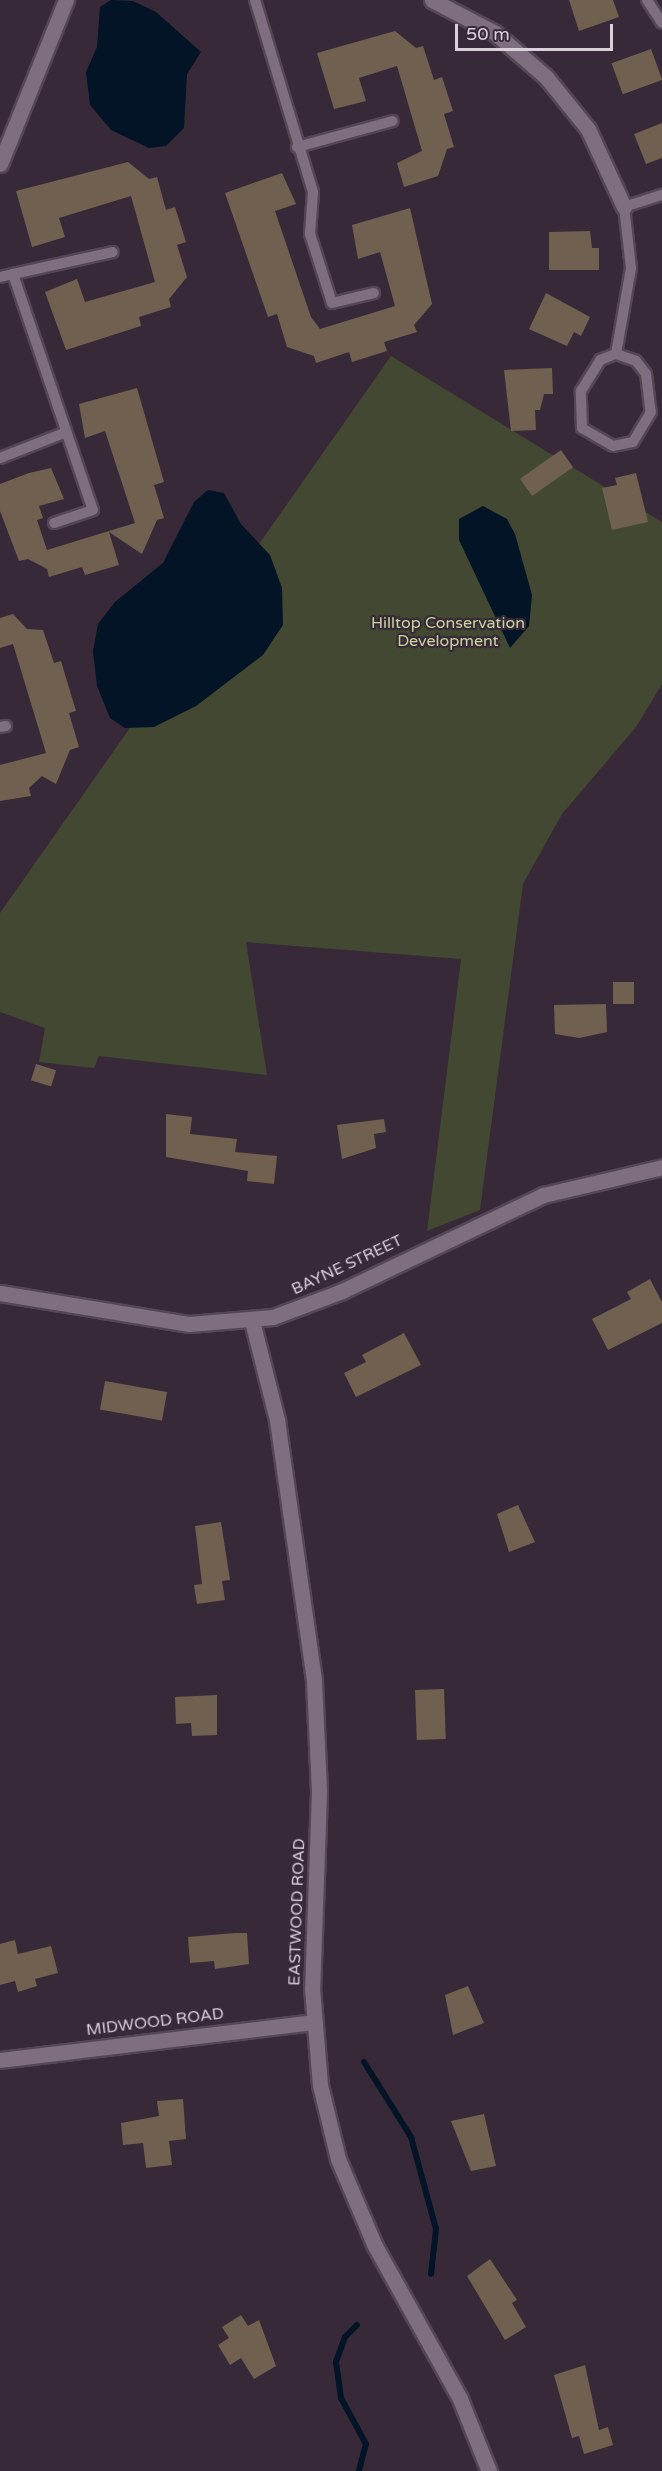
<!DOCTYPE html>
<style>
body{margin:0}
#map{position:relative;width:662px;height:2471px;overflow:hidden;background:#382938;font-family:"Varela Round",sans-serif}
div>[style]{position:absolute}
[style*='--x']{left:calc(var(--x)*1px);top:calc(var(--y)*1px);width:calc(var(--w)*1px);rotate:calc(var(--a)*1deg)}
.green>*{inset:0;background:#424831}
.water>*{inset:0;background:#021426}
.stream>*{height:6px;margin:-3px;padding:0 3px;transform-origin:3px;border-radius:3px;background:#021426}
.building>*{inset:0;background:#706050;transform-origin:0 0}
.roads{filter:drop-shadow(2px 0 #544754) drop-shadow(-2px 0 #544754) drop-shadow(0 2px #544754) drop-shadow(0 -2px #544754)}
.service>*{height:10px;margin:-5px;padding:0 5px;transform-origin:5px;border-radius:5px;background:#7f6e7f}
.minor>*{height:15px;margin:-7.5px;padding:0 7.5px;transform-origin:7.5px;border-radius:7.5px;background:#7f6e7f}
.tertiary>*{height:15px;margin:-7.5px;padding:0 7.5px;transform-origin:7.5px;border-radius:7.5px;background:#7f6e7f}
span{translate:-50% -50%;white-space:nowrap;text-align:center;line-height:1.15;-webkit-text-stroke:4.5px #382938;paint-order:stroke}
.park-label{font-size:16px;color:#c8d69e}
.street-label{font-size:16px;color:#dbd1db}
.scale{position:absolute;left:455px;top:24px;width:158px;height:27px;box-sizing:border-box;border:3px solid #dbd1db;border-top:0;padding-left:8px;font-size:18px;line-height:21px;white-space:nowrap;color:#dbd1db;-webkit-text-stroke:4px #382938;paint-order:stroke}
</style>
<div id="map">
<div class="green">
<i style="clip-path:polygon(391px 356px,662px 522px,662px 684px,636px 727px,562px 814px,523px 884px,480px 1210px,427px 1231px,461px 959px,246px 942px,267px 1075px,99px 1056px,94px 1068px,39px 1062px,45px 1028px,0 1012px,0 913px)"></i>
</div>
<div class="water">
<i style="clip-path:polygon(111px 0,133px 1px,156px 12px,201px 52px,187px 74px,184px 128px,166px 146px,149px 148px,111px 130px,90px 105px,86px 72px,97px 47px,100px 7px)"></i>
<i style="clip-path:polygon(208px 490px,224px 493px,241px 524px,270px 555px,282px 588px,283px 625px,263px 655px,196px 706px,154px 727px,125px 728px,110px 718px,97px 686px,93px 651px,98px 624px,115px 602px,163px 563px,194px 502px)"></i>
<i style="clip-path:polygon(483px 506px,507px 519px,515px 534px,532px 595px,529px 626px,510px 648px,459px 540px,459px 519px)"></i>
</div>
<div class="stream">
<i style="--x:364;--y:2062;--w:89;--a:57.9"></i>
<i style="--x:411;--y:2137;--w:95;--a:74.8"></i>
<i style="--x:436;--y:2229;--w:45;--a:96.3"></i>
<i style="--x:357;--y:2325;--w:17;--a:135"></i>
<i style="--x:345;--y:2337;--w:27;--a:110"></i>
<i style="--x:336;--y:2362;--w:36;--a:82"></i>
<i style="--x:341;--y:2398;--w:52;--a:61.5"></i>
<i style="--x:366;--y:2444;--w:28;--a:105"></i>
</div>
<div class="building">
<i style="clip-path:polygon(569px 0,613px 0,619px 17px,579px 31px)"></i>
<i style="clip-path:polygon(395px 31px,416px 48px,423px 46px,434px 80px,442px 77px,453px 111px,444px 114px,454px 147px,447px 149px,438px 176px,404px 187px,397px 163px,422px 151px,397px 66px,359px 78px,366px 101px,334px 109px,317px 53px)"></i>
<i style="left:651px;top:49px;width:33px;height:42px;rotate:70deg"></i>
<i style="clip-path:polygon(662px 123px,662px 158px,646px 164px,634px 134px)"></i>
<i style="clip-path:polygon(128px 162px,149px 179px,157px 177px,166px 210px,175px 207px,186px 242px,177px 245px,187px 277px,169px 299px,171px 307px,139px 317px,141px 326px,66px 350px,45px 292px,77px 279px,85px 302px,155px 282px,131px 196px,59px 218px,65px 237px,32px 247px,16px 191px)"></i>
<i style="clip-path:polygon(282px 173px,296px 204px,275px 211px,311px 317px,320px 329px,395px 306px,380px 252px,358px 259px,352px 225px,410px 208px,432px 304px,414px 325px,417px 332px,384px 342px,387px 351px,352px 362px,349px 352px,316px 363px,314px 356px,287px 347px,277px 314px,268px 317px,225px 193px)"></i>
<i style="clip-path:polygon(590px 231px,592px 248px,599px 248px,599px 270px,549px 270px,549px 232px)"></i>
<i style="clip-path:polygon(546px 293px,590px 317px,581px 336px,574px 332px,567px 346px,529px 329px)"></i>
<i style="clip-path:polygon(552px 368px,553px 394px,544px 394px,540px 410px,535px 410px,536px 430px,511px 431px,504px 370px)"></i>
<i style="clip-path:polygon(137px 388px,164px 482px,154px 485px,164px 518px,157px 520px,142px 554px,109px 532px,119px 565px,85px 575px,82px 567px,49px 577px,47px 569px,28px 559px,19px 561px,0 511px,0 484px,29px 473px,51px 468px,64px 499px,39px 506px,43px 518px,37px 520px,47px 550px,135px 523px,105px 431px,85px 438px,79px 404px)"></i>
<i style="left:561px;top:450px;width:21px;height:50px;rotate:55deg"></i>
<i style="clip-path:polygon(636px 473px,648px 522px,612px 530px,602px 488px,617px 485px,615px 478px)"></i>
<i style="clip-path:polygon(13px 614px,27px 629px,43px 630px,54px 663px,61px 661px,76px 711px,69px 713px,79px 747px,70px 750px,56px 784px,42px 776px,29px 788px,31px 796px,0 801px,0 765px,46px 753px,13px 644px,0 648px,0 618px)"></i>
<i style="left:613px;top:982px;width:21px;height:22px"></i>
<i style="clip-path:polygon(606px 1004px,607px 1032px,579px 1038px,555px 1034px,554px 1005px)"></i>
<i style="left:36px;top:1064px;width:21px;height:17px;rotate:17deg"></i>
<i style="clip-path:polygon(166px 1114px,192px 1117px,190px 1134px,237px 1139px,235px 1152px,277px 1156px,274px 1184px,247px 1181px,248px 1171px,166px 1157px)"></i>
<i style="clip-path:polygon(384px 1119px,386px 1132px,374px 1134px,376px 1148px,342px 1159px,337px 1125px)"></i>
<i style="clip-path:polygon(650px 1279px,662px 1302px,662px 1323px,608px 1350px,592px 1319px,631px 1299px,627px 1292px)"></i>
<i style="clip-path:polygon(404px 1333px,421px 1365px,356px 1397px,344px 1373px,366px 1362px,362px 1355px)"></i>
<i style="left:105px;top:1381px;width:63px;height:29px;rotate:10deg"></i>
<i style="clip-path:polygon(518px 1505px,535px 1542px,509px 1552px,497px 1514px)"></i>
<i style="clip-path:polygon(221px 1522px,230px 1580px,222px 1581px,225px 1600px,197px 1604px,194px 1585px,202px 1584px,195px 1526px)"></i>
<i style="left:444px;top:1689px;width:50px;height:29px;rotate:88deg"></i>
<i style="clip-path:polygon(217px 1695px,217px 1735px,192px 1736px,191px 1723px,176px 1724px,175px 1697px)"></i>
<i style="clip-path:polygon(235px 1933px,247px 1933px,249px 1964px,215px 1969px,214px 1961px,190px 1963px,188px 1937px)"></i>
<i style="clip-path:polygon(15px 1940px,18px 1954px,51px 1946px,58px 1973px,35px 1979px,37px 1986px,18px 1992px,15px 1981px,0 1985px,0 1944px)"></i>
<i style="clip-path:polygon(468px 1986px,484px 2023px,453px 2035px,445px 1995px)"></i>
<i style="clip-path:polygon(183px 2099px,186px 2139px,169px 2141px,172px 2165px,146px 2168px,143px 2143px,123px 2145px,121px 2123px,159px 2116px,157px 2101px)"></i>
<i style="clip-path:polygon(484px 2114px,496px 2166px,471px 2171px,451px 2121px)"></i>
<i style="clip-path:polygon(490px 2259px,517px 2300px,512px 2303px,526px 2327px,505px 2340px,467px 2276px)"></i>
<i style="clip-path:polygon(241px 2315px,248px 2326px,259px 2320px,276px 2366px,254px 2379px,241px 2358px,230px 2365px,218px 2345px,229px 2338px,222px 2327px)"></i>
<i style="clip-path:polygon(585px 2365px,599px 2430px,608px 2427px,613px 2445px,584px 2454px,579px 2436px,572px 2438px,554px 2375px)"></i>
</div>
<div class="roads">
<div class="service">
<i style="--x:255;--y:0;--w:201;--a:73.2"></i>
<i style="--x:313;--y:192;--w:42;--a:94.1"></i>
<i style="--x:310;--y:234;--w:72;--a:72.3"></i>
<i style="--x:332;--y:303;--w:43;--a:-13.4"></i>
<i style="--x:647;--y:0;--w:27;--a:57"></i>
<i style="--x:297;--y:147;--w:99;--a:-15.2"></i>
<i style="--x:13;--y:274;--w:102;--a:-12.4"></i>
<i style="--x:0;--y:277;--w:13;--a:-13"></i>
<i style="--x:13;--y:274;--w:249;--a:71.3"></i>
<i style="--x:93;--y:510;--w:41;--a:161.6"></i>
<i style="--x:616;--y:354;--w:21;--a:19"></i>
<i style="--x:636;--y:361;--w:16;--a:52"></i>
<i style="--x:646;--y:374;--w:38;--a:83"></i>
<i style="--x:651;--y:412;--w:35;--a:121"></i>
<i style="--x:633;--y:442;--w:20;--a:169"></i>
<i style="--x:613;--y:446;--w:36;--a:-150"></i>
<i style="--x:582;--y:428;--w:37;--a:-92"></i>
<i style="--x:581;--y:391;--w:36;--a:-58"></i>
<i style="--x:600;--y:360;--w:17;--a:-21"></i>
<i style="--x:616;--y:354;--w:87;--a:-80.1"></i>
<i style="--x:631;--y:268;--w:61;--a:-96.5"></i>
<i style="--x:624;--y:207;--w:40;--a:-18"></i>
<i style="--x:0;--y:458;--w:69;--a:-21.3"></i>
<i style="--x:0;--y:727;--w:6;--a:-9"></i>
</div>
<div class="minor">
<i style="--x:432;--y:0;--w:71;--a:27.6"></i>
<i style="--x:495;--y:33;--w:67;--a:40.8"></i>
<i style="--x:546;--y:77;--w:67;--a:51.1"></i>
<i style="--x:588;--y:129;--w:86;--a:65.2"></i>
<i style="--x:0;--y:164;--w:177;--a:-68.1"></i>
<i style="--x:252;--y:1321;--w:102;--a:75.8"></i>
<i style="--x:277;--y:1420;--w:264;--a:81.9"></i>
<i style="--x:314;--y:1681;--w:111;--a:87.4"></i>
<i style="--x:319;--y:1792;--w:196;--a:92"></i>
<i style="--x:312;--y:1988;--w:97;--a:85.3"></i>
<i style="--x:320;--y:2085;--w:76;--a:76.3"></i>
<i style="--x:338;--y:2159;--w:95;--a:67"></i>
<i style="--x:375;--y:2246;--w:175;--a:60.9"></i>
<i style="--x:460;--y:2399;--w:78;--a:68.1"></i>
<i style="--x:0;--y:2060;--w:316;--a:-6.9"></i>
</div>
<div class="tertiary">
<i style="--x:0;--y:1293;--w:192;--a:9.3"></i>
<i style="--x:189;--y:1324;--w:84;--a:-4.8"></i>
<i style="--x:273;--y:1317;--w:74;--a:-20.6"></i>
<i style="--x:342;--y:1291;--w:223;--a:-25.5"></i>
<i style="--x:543;--y:1195;--w:122;--a:-13.2"></i>
</div>
</div>
<div class="park-label">
<span style="left:448px;top:632px">Hilltop Conservation<br>Development</span>
</div>
<div class="street-label">
<span style="left:347px;top:1265px;rotate:-25deg">BAYNE STREET</span>
<span style="left:297px;top:1912px;rotate:-88deg">EASTWOOD ROAD</span>
<span style="left:155px;top:2022px;rotate:-7deg">MIDWOOD ROAD</span>
</div>
<div class="scale">50 m</div>
</div>
